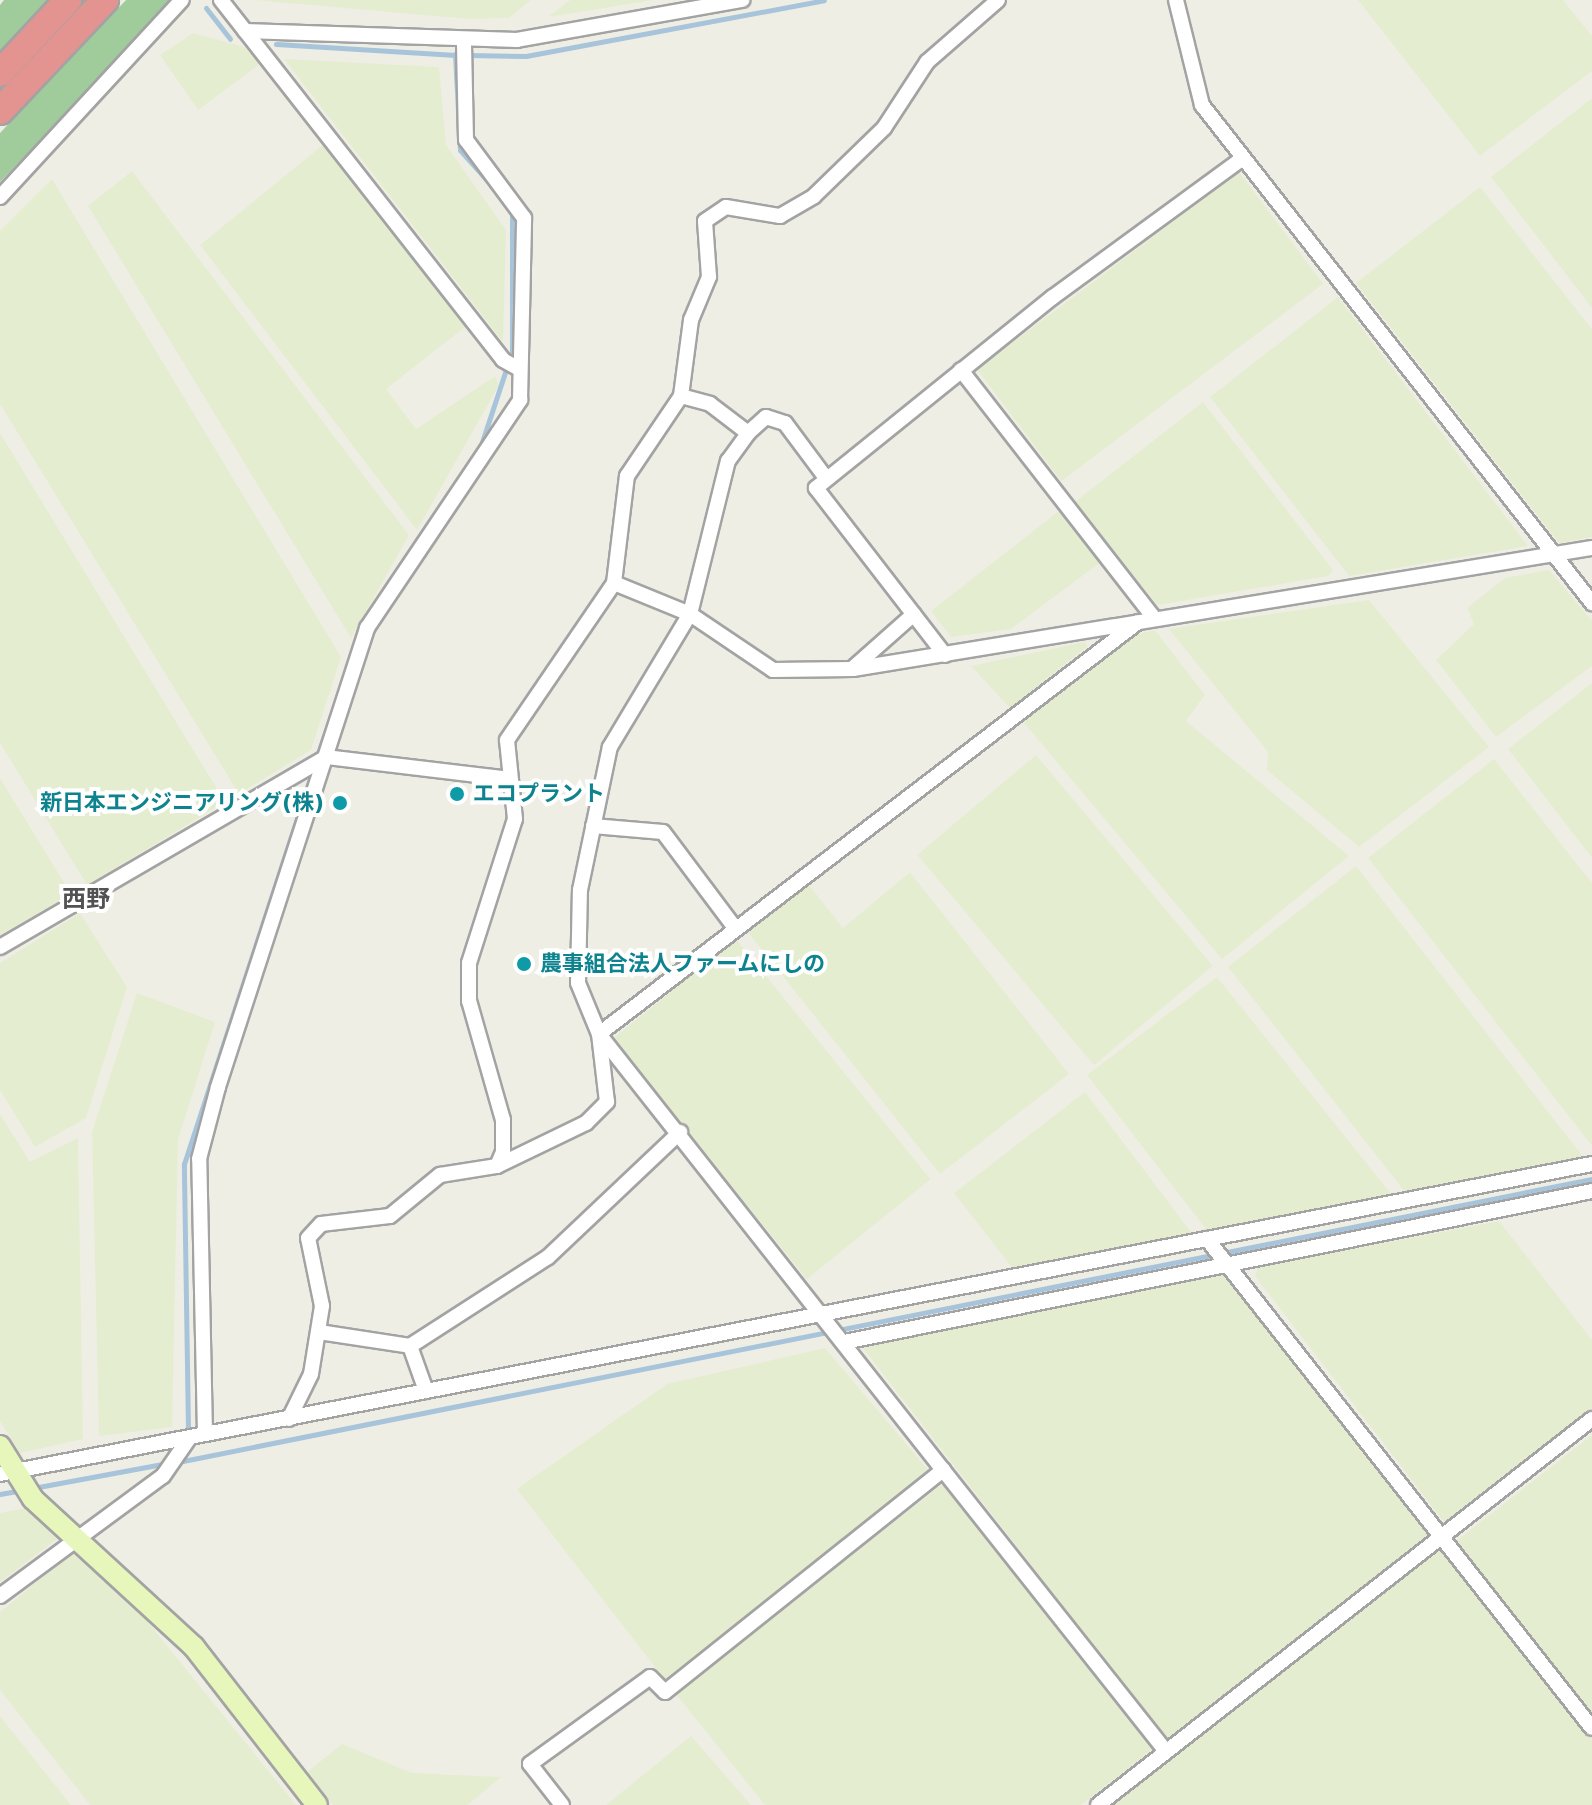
<!DOCTYPE html>
<meta charset="utf-8">
<style>
body{margin:0}
#map{position:relative;width:1592px;height:1805px;overflow:hidden;background:#efeee5;font-family:"DejaVu Sans","Noto Sans JP",sans-serif}
div>[style]{position:absolute}
[style*='--x']{left:calc(var(--x)*1px);top:calc(var(--y)*1px);width:calc(var(--w)*1px);rotate:calc(var(--a)*1deg)}
.farmland>*{inset:0;background:#e5edd1;transform-origin:0 0}
.forest>*{inset:0;background:#a0cc9c}
.stream>*{height:5px;margin:-2.5px;padding:0 2.5px;transform-origin:2.5px;border-radius:2.5px;background:#a7c4db}
.roads{filter:drop-shadow(2px 0 #a3a3a3) drop-shadow(-2px 0 #a3a3a3) drop-shadow(0 2px #a3a3a3) drop-shadow(0 -2px #a3a3a3)}
.street>*{height:14px;margin:-7px;padding:0 7px;transform-origin:7px;border-radius:7px;background:#fff}
.secondary>*{height:20px;margin:-10px;padding:0 10px;transform-origin:10px;border-radius:10px;background:#e7f7bb}
.highway>*{height:26px;margin:-13px;padding:0 13px;transform-origin:13px;border-radius:13px;background:#e39390}
.dots>*{width:22px;height:22px;translate:-50% -50%;box-sizing:border-box;border:4px solid #fff;border-radius:50%}
span{translate:-50% -50%;white-space:nowrap;text-align:center;line-height:1.15;-webkit-text-stroke:8px #fff;paint-order:stroke}
.culture-label{font-size:22px;color:#0d838f;font-weight:700}
.left{translate:0 -50%;text-align:left}
.right{translate:-100% -50%;text-align:right}
.neighbourhood-label{font-size:24px;color:#525252;font-weight:700}
</style>
<div id="map">
<div class="farmland">
<i style="clip-path:polygon(255px 0,531px 0,509px 18px,468px 19px)"></i>
<i style="clip-path:polygon(570px 0,654px 0,548px 17px)"></i>
<i style="clip-path:polygon(1358px 0,1563px 0,1592px 36px,1592px 71px,1480px 156px)"></i>
<i style="clip-path:polygon(193px 33px,244px 47px,260px 64px,198px 110px,160px 55px)"></i>
<i style="clip-path:polygon(284px 59px,439px 67px,446px 145px,506px 230px,503px 342px)"></i>
<i style="clip-path:polygon(1592px 98px,1592px 308px,1491px 177px)"></i>
<i style="clip-path:polygon(324px 144px,469px 324px,386px 389px,416px 429px,495px 376px,499px 385px,417px 530px,200px 245px)"></i>
<i style="clip-path:polygon(132px 171px,409px 535px,351px 638px,88px 206px)"></i>
<i style="left:1239px;top:172px;width:140px;height:328px;rotate:53deg"></i>
<i style="clip-path:polygon(52px 179px,341px 657px,311px 750px,239px 794px,0 404px,0 231px)"></i>
<i style="clip-path:polygon(1480px 187px,1592px 329px,1592px 537px,1559px 543px,1356px 283px)"></i>
<i style="clip-path:polygon(1338px 297px,1528px 546px,1349px 576px,1210px 397px)"></i>
<i style="clip-path:polygon(1203px 402px,1333px 570px,1328px 576px,1158px 605px,1072px 504px)"></i>
<i style="clip-path:polygon(0 433px,225px 802px,87px 885px,0 743px)"></i>
<i style="clip-path:polygon(1059px 511px,1101px 562px,1011px 629px,951px 637px,931px 611px)"></i>
<i style="clip-path:polygon(1549px 570px,1592px 621px,1592px 666px,1496px 737px,1436px 660px,1474px 624px,1467px 608px,1505px 578px)"></i>
<i style="clip-path:polygon(1369px 600px,1489px 747px,1359px 847px,1267px 770px,1268px 752px,1169px 629px)"></i>
<i style="clip-path:polygon(1155px 630px,1205px 695px,1186px 721px,1349px 856px,1222px 959px,1020px 718px,1130px 636px)"></i>
<i style="clip-path:polygon(1084px 642px,1088px 646px,1010px 708px,971px 666px)"></i>
<i style="clip-path:polygon(1592px 683px,1592px 858px,1508px 749px)"></i>
<i style="left:1036px;top:755px;width:275px;height:155px;rotate:50deg"></i>
<i style="clip-path:polygon(1494px 759px,1592px 883px,1592px 1146px,1368px 858px)"></i>
<i style="clip-path:polygon(0 778px,71px 894px,0 935px)"></i>
<i style="clip-path:polygon(1356px 866px,1585px 1159px,1406px 1193px,1228px 967px)"></i>
<i style="clip-path:polygon(910px 872px,1069px 1074px,940px 1174px,747px 931px,809px 885px,843px 928px)"></i>
<i style="clip-path:polygon(80px 913px,127px 987px,86px 1118px,35px 1147px,0 1090px,0 963px)"></i>
<i style="left:736px;top:939px;width:309px;height:159px;rotate:51deg"></i>
<i style="clip-path:polygon(1217px 977px,1392px 1195px,1209px 1233px,1087px 1075px)"></i>
<i style="clip-path:polygon(137px 993px,215px 1022px,178px 1140px,172px 1427px,99px 1436px,92px 1132px)"></i>
<i style="clip-path:polygon(1085px 1092px,1194px 1236px,1014px 1270px,954px 1193px)"></i>
<i style="clip-path:polygon(0 1114px,30px 1162px,78px 1138px,83px 1439px,20px 1453px,0 1421px)"></i>
<i style="clip-path:polygon(1499px 1221px,1592px 1340px,1592px 1408px,1444px 1522px,1255px 1276px,1258px 1267px)"></i>
<i style="clip-path:polygon(1224px 1271px,1429px 1535px,1167px 1740px,862px 1347px)"></i>
<i style="clip-path:polygon(825px 1348px,929px 1471px,665px 1680px,517px 1489px,667px 1384px)"></i>
<i style="clip-path:polygon(1592px 1435px,1592px 1717px,1455px 1542px)"></i>
<i style="clip-path:polygon(944px 1483px,1153px 1749px,1081px 1805px,765px 1805px,675px 1693px)"></i>
<i style="clip-path:polygon(25px 1508px,57px 1539px,0 1582px,0 1513px)"></i>
<i style="clip-path:polygon(1441px 1545px,1592px 1740px,1592px 1805px,1112px 1805px)"></i>
<i style="clip-path:polygon(72px 1553px,134px 1605px,296px 1805px,90px 1805px,0 1690px,0 1612px)"></i>
<i style="clip-path:polygon(0 1716px,71px 1805px,0 1805px)"></i>
<i style="clip-path:polygon(691px 1736px,751px 1805px,606px 1805px)"></i>
<i style="clip-path:polygon(342px 1744px,412px 1773px,501px 1777px,468px 1805px,333px 1805px,307px 1772px)"></i>
</div>
<div class="forest">
<i style="clip-path:polygon(4px 0,49px 0,0 51px,0 5px)"></i>
<i style="clip-path:polygon(126px 0,175px 0,0 182px,0 133px)"></i>
</div>
<div class="stream">
<i style="--x:206;--y:8;--w:39;--a:52"></i>
<i style="--x:276;--y:44;--w:180;--a:3.5"></i>
<i style="--x:455;--y:54;--w:96;--a:87"></i>
<i style="--x:460;--y:150;--w:51;--a:48.2"></i>
<i style="--x:466;--y:55;--w:60;--a:1"></i>
<i style="--x:526;--y:56;--w:303;--a:-10.6"></i>
<i style="--x:479;--y:451;--w:105;--a:-71.7"></i>
<i style="--x:512;--y:351;--w:140;--a:-90"></i>
<i style="--x:361;--y:627;--w:126;--a:-56.7"></i>
<i style="--x:316;--y:759;--w:86;--a:-70.9"></i>
<i style="--x:188;--y:1429;--w:265;--a:-90.9"></i>
<i style="--x:184;--y:1164;--w:416;--a:-71.9"></i>
<i style="--x:178;--y:1462;--w:1442;--a:-11.32"></i>
<i style="--x:33;--y:1488;--w:137;--a:-10.5"></i>
<i style="--x:0;--y:1494;--w:23;--a:-10"></i>
</div>
<div class="roads">
<div class="street">
<i style="--x:221;--y:0;--w:457;--a:51.9"></i>
<i style="--x:503;--y:360;--w:18;--a:29"></i>
<i style="--x:1176;--y:0;--w:108;--a:76.1"></i>
<i style="--x:1202;--y:105;--w:633;--a:51.93"></i>
<i style="--x:245;--y:31;--w:272;--a:1.9"></i>
<i style="--x:517;--y:40;--w:229;--a:-10.1"></i>
<i style="--x:0;--y:197;--w:268;--a:-47.3"></i>
<i style="--x:961;--y:370;--w:313;--a:52.1"></i>
<i style="--x:681;--y:396;--w:30;--a:15"></i>
<i style="--x:710;--y:404;--w:48;--a:37.3"></i>
<i style="--x:748;--y:433;--w:24;--a:-42"></i>
<i style="--x:766;--y:417;--w:20;--a:18"></i>
<i style="--x:785;--y:423;--w:69;--a:53.3"></i>
<i style="--x:614;--y:583;--w:82;--a:22.2"></i>
<i style="--x:690;--y:614;--w:100;--a:34"></i>
<i style="--x:773;--y:670;--w:80;--a:-0.7"></i>
<i style="--x:853;--y:669;--w:749;--a:-9.3"></i>
<i style="--x:945;--y:655;--w:211;--a:-127.7"></i>
<i style="--x:816;--y:488;--w:304;--a:-38.9"></i>
<i style="--x:1053;--y:297;--w:235;--a:-36.2"></i>
<i style="--x:853;--y:668;--w:81;--a:-41.5"></i>
<i style="--x:593;--y:826;--w:70;--a:4.9"></i>
<i style="--x:663;--y:832;--w:120;--a:53.1"></i>
<i style="--x:0;--y:947;--w:377;--a:-30.2"></i>
<i style="--x:326;--y:757;--w:185;--a:6.8"></i>
<i style="--x:497;--y:1166;--w:99;--a:-25.8"></i>
<i style="--x:586;--y:1123;--w:30;--a:-45"></i>
<i style="--x:607;--y:1102;--w:68;--a:-96.7"></i>
<i style="--x:599;--y:1034;--w:55;--a:-112.4"></i>
<i style="--x:578;--y:983;--w:93;--a:-88.8"></i>
<i style="--x:580;--y:890;--w:146;--a:-78.2"></i>
<i style="--x:610;--y:747;--w:155;--a:-59"></i>
<i style="--x:690;--y:614;--w:158;--a:-76.1"></i>
<i style="--x:728;--y:461;--w:34;--a:-54"></i>
<i style="--x:1207;--y:1239;--w:622;--a:51.79"></i>
<i style="--x:319;--y:1332;--w:92;--a:8.7"></i>
<i style="--x:410;--y:1346;--w:164;--a:-32.8"></i>
<i style="--x:548;--y:1257;--w:182;--a:-43.4"></i>
<i style="--x:844;--y:1342;--w:763;--a:-11.41"></i>
<i style="--x:410;--y:1346;--w:48;--a:70.4"></i>
<i style="--x:289;--y:1419;--w:50;--a:-63.9"></i>
<i style="--x:311;--y:1374;--w:69;--a:-80.8"></i>
<i style="--x:322;--y:1306;--w:69;--a:-101.6"></i>
<i style="--x:308;--y:1238;--w:19;--a:-47"></i>
<i style="--x:321;--y:1224;--w:69;--a:-6.6"></i>
<i style="--x:390;--y:1216;--w:65;--a:-39.4"></i>
<i style="--x:440;--y:1175;--w:58;--a:-9"></i>
<i style="--x:497;--y:1166;--w:15;--a:-67"></i>
<i style="--x:503;--y:1152;--w:32;--a:-90"></i>
<i style="--x:503;--y:1120;--w:124;--a:-105.9"></i>
<i style="--x:469;--y:1001;--w:38;--a:-90"></i>
<i style="--x:469;--y:963;--w:151;--a:-72.3"></i>
<i style="--x:515;--y:819;--w:79;--a:-95.8"></i>
<i style="--x:507;--y:740;--w:190;--a:-55.7"></i>
<i style="--x:614;--y:583;--w:108;--a:-83.1"></i>
<i style="--x:627;--y:476;--w:97;--a:-56"></i>
<i style="--x:681;--y:396;--w:77;--a:-82.5"></i>
<i style="--x:691;--y:320;--w:47;--a:-67.3"></i>
<i style="--x:709;--y:277;--w:56;--a:-94.1"></i>
<i style="--x:705;--y:221;--w:25;--a:-34"></i>
<i style="--x:726;--y:207;--w:55;--a:9.5"></i>
<i style="--x:780;--y:216;--w:39;--a:-30"></i>
<i style="--x:814;--y:196;--w:98;--a:-44.2"></i>
<i style="--x:884;--y:128;--w:79;--a:-56.9"></i>
<i style="--x:927;--y:62;--w:94;--a:-41.1"></i>
<i style="--x:205;--y:1434;--w:275;--a:-91.2"></i>
<i style="--x:199;--y:1159;--w:74;--a:-75.2"></i>
<i style="--x:218;--y:1087;--w:483;--a:-72"></i>
<i style="--x:367;--y:628;--w:275;--a:-56.1"></i>
<i style="--x:520;--y:400;--w:182;--a:-88.7"></i>
<i style="--x:524;--y:218;--w:97;--a:-126.6"></i>
<i style="--x:466;--y:140;--w:97;--a:-91.2"></i>
<i style="--x:943;--y:1470;--w:359;--a:51.6"></i>
<i style="--x:0;--y:1474;--w:1622;--a:-11.02"></i>
<i style="--x:0;--y:1596;--w:202;--a:-36.4"></i>
<i style="--x:163;--y:1476;--w:47;--a:-55.3"></i>
<i style="--x:562;--y:1805;--w:52;--a:-128"></i>
<i style="--x:530;--y:1764;--w:148;--a:-35.9"></i>
<i style="--x:650;--y:1677;--w:21;--a:45"></i>
<i style="--x:665;--y:1692;--w:356;--a:-38.6"></i>
<i style="--x:943;--y:1470;--w:555;--a:-128.27"></i>
<i style="--x:599;--y:1034;--w:678;--a:-37.39"></i>
<i style="--x:1098;--y:1805;--w:627;--a:-38"></i>
</div>
<div class="secondary">
<i style="--x:0;--y:1446;--w:62;--a:58.1"></i>
<i style="--x:33;--y:1499;--w:219;--a:42.6"></i>
<i style="--x:194;--y:1647;--w:200;--a:52.1"></i>
</div>
<div class="highway">
<i style="--x:0;--y:73;--w:100;--a:-47"></i>
<i style="--x:0;--y:111;--w:153;--a:-46.6"></i>
</div>
</div>
<div class="dots">
<i style="left:457px;top:794px;background:#0f9aa8"></i>
<i style="left:340px;top:803px;background:#0f9aa8"></i>
<i style="left:524px;top:964px;background:#0f9aa8"></i>
</div>
<div class="culture-label">
<span class="left" style="left:473px;top:794px">エコプラント</span>
<span class="right" style="left:324px;top:803px">新日本エンジニアリング(株)</span>
<span class="left" style="left:540px;top:964px">農事組合法人ファームにしの</span>
</div>
<div class="neighbourhood-label">
<span style="left:86px;top:900px">西野</span>
</div>
</div>
